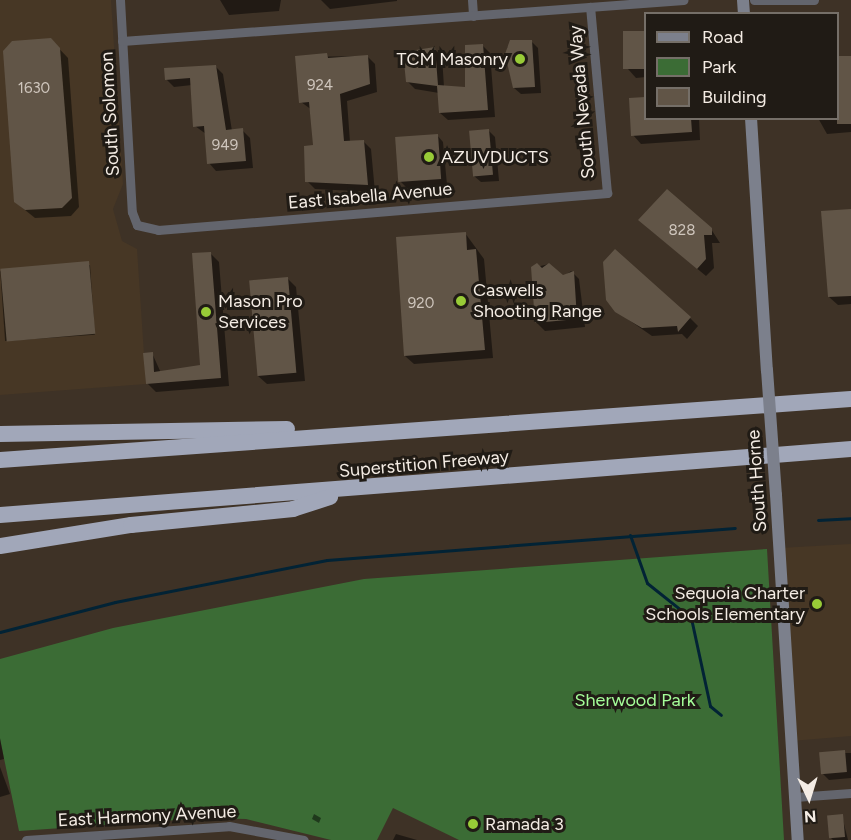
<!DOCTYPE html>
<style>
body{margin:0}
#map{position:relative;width:851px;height:840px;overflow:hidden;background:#3e3226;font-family:Figtree,sans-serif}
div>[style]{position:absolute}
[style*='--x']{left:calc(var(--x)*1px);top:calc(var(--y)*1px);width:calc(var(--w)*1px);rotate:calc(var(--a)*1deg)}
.built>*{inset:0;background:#473725}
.green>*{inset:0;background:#3b6c35}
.shadow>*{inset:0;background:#0007;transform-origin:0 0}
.stream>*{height:3px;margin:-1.5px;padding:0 1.5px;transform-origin:1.5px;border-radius:1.5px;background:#022335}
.building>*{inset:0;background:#615547;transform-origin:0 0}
.street>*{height:9px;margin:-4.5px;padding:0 4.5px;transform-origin:4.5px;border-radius:4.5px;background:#63656d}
.secondary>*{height:12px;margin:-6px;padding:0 6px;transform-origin:6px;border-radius:6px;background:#7c808c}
.highway>*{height:16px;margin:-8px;padding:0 8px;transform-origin:8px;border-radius:8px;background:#a1a7b9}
.secondary-bridge>*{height:12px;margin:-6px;padding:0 6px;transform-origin:6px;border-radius:6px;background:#7c808c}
.dots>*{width:16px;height:16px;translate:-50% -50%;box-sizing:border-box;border:3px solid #201b15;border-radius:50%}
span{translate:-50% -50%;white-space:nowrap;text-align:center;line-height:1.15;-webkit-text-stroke:6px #201b15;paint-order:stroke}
.number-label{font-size:15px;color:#cfc6bd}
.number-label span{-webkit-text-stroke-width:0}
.poi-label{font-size:18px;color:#f4ece4}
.right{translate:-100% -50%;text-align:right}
.left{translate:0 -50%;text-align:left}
.street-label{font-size:18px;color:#f4ece4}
.park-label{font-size:18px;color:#a5fd99}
.legend{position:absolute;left:644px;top:12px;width:195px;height:108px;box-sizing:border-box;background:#201b15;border:2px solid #756f68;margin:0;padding:8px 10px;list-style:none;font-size:18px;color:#f4ece4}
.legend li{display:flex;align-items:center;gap:12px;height:30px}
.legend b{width:30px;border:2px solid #756f68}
.north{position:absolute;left:779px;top:768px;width:60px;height:60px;-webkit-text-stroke:4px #201b15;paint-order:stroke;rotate:176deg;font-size:16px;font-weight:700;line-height:24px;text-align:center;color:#f4ece4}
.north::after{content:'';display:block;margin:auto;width:21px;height:27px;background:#f4ece4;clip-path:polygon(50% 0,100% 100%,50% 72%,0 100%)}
</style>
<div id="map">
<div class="built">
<i style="clip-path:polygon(0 0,111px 0,123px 184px,113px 209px,122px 241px,137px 249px,146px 384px,0 395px)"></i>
<i style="clip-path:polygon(851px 544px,851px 736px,791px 741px,780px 548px)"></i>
</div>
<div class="green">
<i style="clip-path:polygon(767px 549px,784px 840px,459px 840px,393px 808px,377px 840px,331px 840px,246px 819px,205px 818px,19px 831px,0 739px,0 659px,113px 628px,364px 579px)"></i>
</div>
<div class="shadow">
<i style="clip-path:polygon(220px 0,281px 0,279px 11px,229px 15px)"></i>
<i style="clip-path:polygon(321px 0,397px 0,397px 1px,330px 9px)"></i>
<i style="clip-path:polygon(646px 32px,646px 77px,636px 78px,628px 69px,625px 34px)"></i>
<i style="clip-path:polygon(51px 40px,68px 58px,79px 207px,71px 216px,35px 218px,15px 202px)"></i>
<i style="clip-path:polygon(532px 42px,538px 48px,541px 93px,521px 94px,514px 88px,507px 47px)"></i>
<i style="clip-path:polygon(483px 46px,490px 53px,495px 117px,448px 120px,440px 113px,439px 93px,415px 89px,407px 81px,434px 49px,442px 56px,444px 87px,466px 88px)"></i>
<i style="clip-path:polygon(367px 56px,375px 64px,377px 92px,347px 101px,350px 142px,363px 141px,371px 149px,375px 192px,315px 189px,307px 181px,314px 147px,312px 110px,301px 102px,297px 57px)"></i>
<i style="clip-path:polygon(851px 58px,851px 132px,827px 134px,818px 118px,838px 118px)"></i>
<i style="clip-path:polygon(216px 67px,223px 74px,232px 131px,242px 130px,250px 138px,253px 168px,216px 171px,209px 163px,206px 134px,195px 126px,192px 85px,174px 87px,166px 79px)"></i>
<i style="clip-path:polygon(646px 99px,646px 118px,699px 118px,700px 140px,641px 144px,633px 135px,630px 100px)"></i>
<i style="clip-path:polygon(489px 131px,495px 137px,499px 181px,481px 182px,474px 176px)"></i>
<i style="clip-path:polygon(437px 135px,443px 142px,447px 185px,407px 188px,400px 181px)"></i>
<i style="clip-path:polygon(851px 210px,851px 304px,838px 305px,829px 297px)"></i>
<i style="clip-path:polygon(648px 228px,711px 229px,720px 243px,712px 243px,714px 268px,706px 276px)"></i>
<i style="clip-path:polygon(465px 233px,484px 259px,493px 358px,414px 364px,405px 356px)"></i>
<i style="clip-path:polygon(210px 253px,219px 262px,229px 386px,156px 392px,147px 383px,152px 353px,161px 373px,201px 366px)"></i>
<i style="clip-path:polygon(549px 264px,563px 277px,571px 271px,579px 279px,585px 327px,545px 331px,536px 322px,532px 268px)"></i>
<i style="left:90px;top:265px;width:70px;height:90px;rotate:86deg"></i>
<i style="clip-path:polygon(288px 279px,296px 287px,305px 381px,267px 384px,258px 376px)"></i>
<i style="clip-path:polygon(616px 311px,690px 318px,698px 326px,687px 339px,682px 334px,652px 336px)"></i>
<i style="clip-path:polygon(0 738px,4px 759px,0 760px)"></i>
<i style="clip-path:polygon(821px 753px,851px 753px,851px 778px,829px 780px,823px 774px)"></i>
<i style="clip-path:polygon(0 767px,10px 794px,0 797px)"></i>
<i style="clip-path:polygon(314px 814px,321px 818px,319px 823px,312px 819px)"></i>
<i style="clip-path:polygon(842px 816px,848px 840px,833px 840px,830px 837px)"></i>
<i style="clip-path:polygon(471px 821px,479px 824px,477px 830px,469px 826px)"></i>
<i style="clip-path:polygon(396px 834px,417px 840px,393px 840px)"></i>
</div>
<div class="stream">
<i style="--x:818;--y:520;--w:33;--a:-3"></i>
<i style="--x:630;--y:535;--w:51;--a:70.5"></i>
<i style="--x:647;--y:583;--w:56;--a:38.5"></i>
<i style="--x:691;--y:618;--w:90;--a:77.8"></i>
<i style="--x:710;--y:706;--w:14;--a:39"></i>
<i style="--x:0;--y:632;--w:119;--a:-14.6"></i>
<i style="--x:115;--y:602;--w:216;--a:-11.2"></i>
<i style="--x:327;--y:560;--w:409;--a:-4.5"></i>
</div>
<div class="building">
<i style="left:645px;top:31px;width:38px;height:22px;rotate:90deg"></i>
<i style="clip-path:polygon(51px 38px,60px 48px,72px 198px,62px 208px,25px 210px,14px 202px,3px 51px,12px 41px)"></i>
<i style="clip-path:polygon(510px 40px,532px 40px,535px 87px,513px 88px,505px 54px)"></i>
<i style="clip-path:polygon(483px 44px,488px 110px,439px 113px,437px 86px,406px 82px,403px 52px,435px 47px,438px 85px,465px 87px,465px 45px)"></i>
<i style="clip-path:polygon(327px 53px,328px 58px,368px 55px,370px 84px,340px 94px,344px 141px,364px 140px,368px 185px,305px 182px,304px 146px,313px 145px,311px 124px,309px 102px,299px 103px,295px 56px)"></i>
<i style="left:851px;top:56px;width:68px;height:14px;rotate:90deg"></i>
<i style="clip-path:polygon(216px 65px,226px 130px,243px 128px,246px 161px,207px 164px,204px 126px,193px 127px,190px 78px,165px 80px,164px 68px)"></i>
<i style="clip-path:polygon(645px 97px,645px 118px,691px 118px,692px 132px,631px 136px,629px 98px)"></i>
<i style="left:489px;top:129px;width:46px;height:20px;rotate:85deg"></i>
<i style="left:438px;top:134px;width:45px;height:43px;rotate:86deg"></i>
<i style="clip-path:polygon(667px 189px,712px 228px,712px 235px,704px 235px,706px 259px,697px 269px,638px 220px)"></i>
<i style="clip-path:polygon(851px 209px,851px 296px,828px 297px,821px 211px)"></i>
<i style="clip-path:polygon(466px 232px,467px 250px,476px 249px,485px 350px,404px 356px,396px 237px)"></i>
<i style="clip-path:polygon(615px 249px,691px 317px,678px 332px,677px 326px,642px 328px,615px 312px,606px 300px,603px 262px)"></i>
<i style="clip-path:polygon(211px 252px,221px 378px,146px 384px,143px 353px,153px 352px,154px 372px,200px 365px,192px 253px)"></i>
<i style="left:89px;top:261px;width:73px;height:89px;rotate:85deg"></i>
<i style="clip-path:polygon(537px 263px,542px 268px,549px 263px,563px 275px,574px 271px,577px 319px,535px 323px,531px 267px)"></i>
<i style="left:288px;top:277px;width:96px;height:39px;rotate:85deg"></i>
<i style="left:845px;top:750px;width:22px;height:26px;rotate:85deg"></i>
<i style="left:843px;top:814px;width:23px;height:16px;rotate:85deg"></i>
</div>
<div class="street">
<i style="--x:120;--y:0;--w:212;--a:86.8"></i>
<i style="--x:132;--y:212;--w:14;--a:69"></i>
<i style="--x:137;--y:225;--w:22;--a:13"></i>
<i style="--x:158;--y:230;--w:451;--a:-4.7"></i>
<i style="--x:607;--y:193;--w:187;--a:-95.2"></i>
<i style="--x:472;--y:0;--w:16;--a:86"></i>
<i style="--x:754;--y:0;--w:60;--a:0"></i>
<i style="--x:122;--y:41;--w:563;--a:-4.17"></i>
<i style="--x:795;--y:797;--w:56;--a:-4.1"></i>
<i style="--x:26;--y:840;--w:203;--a:-3.9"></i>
<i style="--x:229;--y:826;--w:76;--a:10.6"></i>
</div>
<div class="secondary">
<i style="--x:743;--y:0;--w:14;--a:86"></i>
<i style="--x:751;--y:118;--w:253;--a:86.4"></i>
<i style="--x:776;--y:495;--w:346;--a:86.4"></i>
</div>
<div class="highway">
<i style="--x:0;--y:434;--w:287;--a:-1"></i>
<i style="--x:0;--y:460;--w:853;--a:-4.1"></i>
<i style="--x:0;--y:515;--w:854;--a:-4.43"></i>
<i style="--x:0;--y:546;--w:133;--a:-9.1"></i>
<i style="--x:131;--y:525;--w:163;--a:-5.6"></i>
<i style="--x:293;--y:509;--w:39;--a:-18"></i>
</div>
<div class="secondary-bridge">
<i style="--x:767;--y:370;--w:125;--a:85.9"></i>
</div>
<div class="dots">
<i style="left:520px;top:59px;background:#98cb37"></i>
<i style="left:429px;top:157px;background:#98cb37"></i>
<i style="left:461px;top:301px;background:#98cb37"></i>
<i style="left:206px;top:312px;background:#98cb37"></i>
<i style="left:817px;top:604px;background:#98cb37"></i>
<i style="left:473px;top:824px;background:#98cb37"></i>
</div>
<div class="number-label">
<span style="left:320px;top:86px">924</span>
<span style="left:34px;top:89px">1630</span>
<span style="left:225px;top:146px">949</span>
<span style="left:682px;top:231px">828</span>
<span style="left:421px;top:304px">920</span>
</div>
<div class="poi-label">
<span class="right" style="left:508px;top:59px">TCM Masonry</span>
<span class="left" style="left:441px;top:157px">AZUVDUCTS</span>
<span class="left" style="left:473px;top:301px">Caswells<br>Shooting Range</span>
<span class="left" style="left:218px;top:312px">Mason Pro<br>Services</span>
<span class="right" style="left:805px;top:604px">Sequoia Charter<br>Schools Elementary</span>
<span class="left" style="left:485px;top:824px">Ramada 3</span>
</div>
<div class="street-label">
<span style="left:582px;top:102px;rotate:-95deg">South Nevada Way</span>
<span style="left:110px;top:114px;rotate:-93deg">South Solomon</span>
<span style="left:370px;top:196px;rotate:-5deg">East Isabella Avenue</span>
<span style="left:424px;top:464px;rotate:-5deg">Superstition Freeway</span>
<span style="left:757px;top:481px;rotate:-94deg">South Horne</span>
<span style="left:147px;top:816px;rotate:-3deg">East Harmony Avenue</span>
</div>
<div class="park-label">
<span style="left:635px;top:700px">Sherwood Park</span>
</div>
<ul class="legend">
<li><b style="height:8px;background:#7c808c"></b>Road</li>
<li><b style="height:16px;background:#3b6c35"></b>Park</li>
<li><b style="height:16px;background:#615547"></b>Building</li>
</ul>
<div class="north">N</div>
</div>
